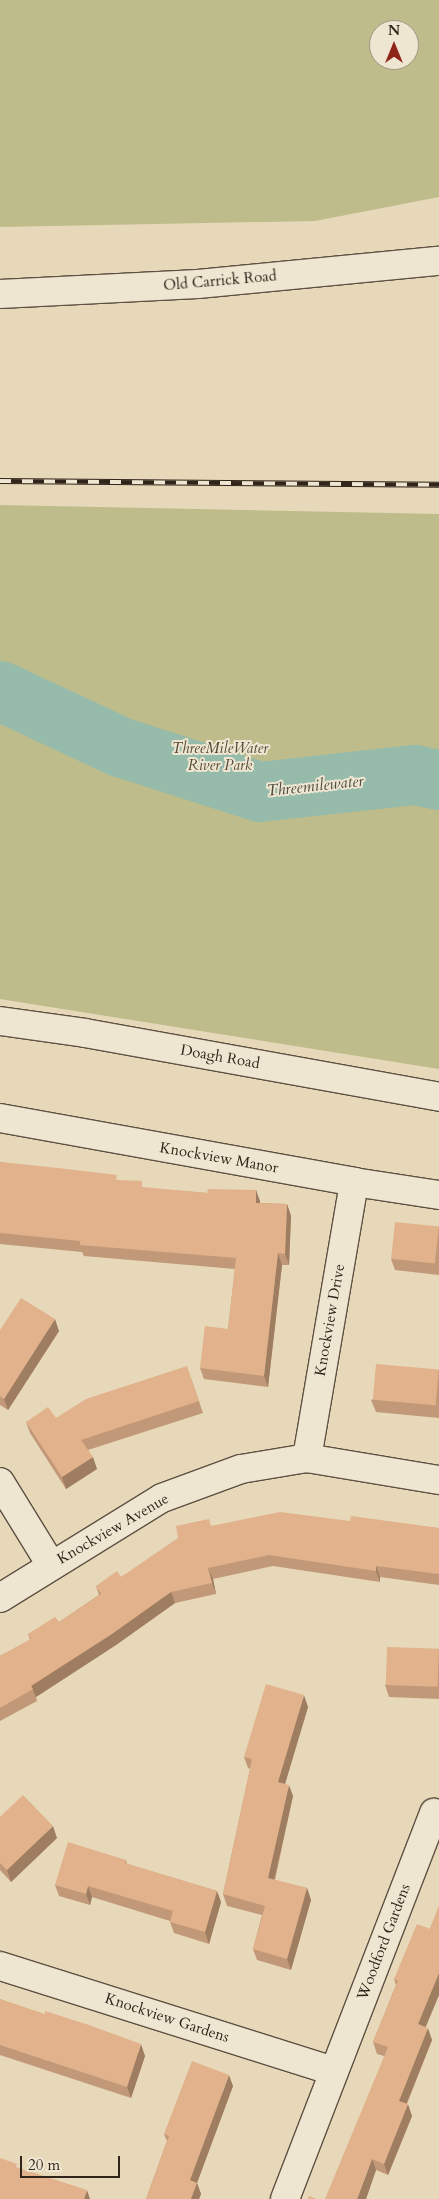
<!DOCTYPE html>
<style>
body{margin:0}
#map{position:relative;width:439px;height:2199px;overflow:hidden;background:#e6d8b9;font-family:Cardo,serif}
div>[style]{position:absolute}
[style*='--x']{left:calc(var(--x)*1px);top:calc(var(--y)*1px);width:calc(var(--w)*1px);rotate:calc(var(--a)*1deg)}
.green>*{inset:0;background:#bdbc8a}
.river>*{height:60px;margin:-30px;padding:0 30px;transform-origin:30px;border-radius:30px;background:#97bbaa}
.roads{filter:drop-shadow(1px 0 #5e5142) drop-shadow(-1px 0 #5e5142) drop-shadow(0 1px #5e5142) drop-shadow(0 -1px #5e5142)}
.minor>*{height:28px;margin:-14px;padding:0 14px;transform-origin:14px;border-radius:14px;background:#efe6d2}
.secondary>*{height:28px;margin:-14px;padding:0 14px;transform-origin:14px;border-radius:14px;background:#efe6d2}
.rail>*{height:5.5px;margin-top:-2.75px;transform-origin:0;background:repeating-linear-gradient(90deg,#efe6d2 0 11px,#31241a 0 22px);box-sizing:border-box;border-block:1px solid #31241a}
.wall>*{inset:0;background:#c29978}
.shaded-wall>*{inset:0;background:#9e7d61}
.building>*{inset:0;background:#e1b28b;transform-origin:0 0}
span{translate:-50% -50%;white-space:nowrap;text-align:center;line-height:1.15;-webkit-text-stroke:4px #efe6d2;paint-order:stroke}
.street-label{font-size:15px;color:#31241a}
.park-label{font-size:15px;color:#544a36;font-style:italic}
.water-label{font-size:16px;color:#4a4a3e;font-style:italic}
.north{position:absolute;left:369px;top:20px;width:50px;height:50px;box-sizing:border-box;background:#efe6d2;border:1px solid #a39888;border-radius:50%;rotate:0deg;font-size:14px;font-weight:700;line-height:20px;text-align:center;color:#31241a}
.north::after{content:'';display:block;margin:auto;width:18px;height:22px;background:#8f2418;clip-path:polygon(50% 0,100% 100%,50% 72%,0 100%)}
.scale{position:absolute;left:20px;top:2156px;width:100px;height:22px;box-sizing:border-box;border:2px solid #31241a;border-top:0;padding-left:6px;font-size:15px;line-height:18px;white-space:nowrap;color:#31241a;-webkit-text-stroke:4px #efe6d2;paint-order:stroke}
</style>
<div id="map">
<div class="green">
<i style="clip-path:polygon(evenodd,0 0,439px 0,439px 197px,315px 221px,0 227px,0 0,379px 30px,409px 30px,409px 60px,379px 60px,379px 30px)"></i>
<i style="clip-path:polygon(0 505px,439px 514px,439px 1069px,0 999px)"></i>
</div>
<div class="river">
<i style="--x:0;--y:691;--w:132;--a:25"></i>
<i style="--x:120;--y:747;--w:147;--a:17.8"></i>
<i style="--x:260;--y:792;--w:156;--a:-6.3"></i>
<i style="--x:415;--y:775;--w:25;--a:12"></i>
</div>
<div class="roads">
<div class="minor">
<i style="--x:0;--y:1118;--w:360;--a:10.2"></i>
<i style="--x:354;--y:1182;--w:86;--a:8.7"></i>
<i style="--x:307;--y:1458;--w:280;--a:-80.3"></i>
<i style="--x:0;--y:1482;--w:97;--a:58.4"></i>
<i style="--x:0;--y:1598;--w:190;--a:-31.7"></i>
<i style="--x:162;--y:1498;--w:84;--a:-20.2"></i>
<i style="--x:241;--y:1469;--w:67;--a:-9.5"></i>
<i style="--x:307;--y:1458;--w:134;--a:9.5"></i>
<i style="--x:0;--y:1966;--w:350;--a:17.5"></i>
<i style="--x:285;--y:2199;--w:414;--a:-68.9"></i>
</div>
<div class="secondary">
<i style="--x:0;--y:294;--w:198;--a:-2.9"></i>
<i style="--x:198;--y:284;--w:242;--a:-5.5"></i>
<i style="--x:0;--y:1021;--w:86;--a:8"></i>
<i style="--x:85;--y:1033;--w:360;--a:10.2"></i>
</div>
</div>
<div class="rail">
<i style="--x:0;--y:481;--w:439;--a:0.5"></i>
</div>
<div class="wall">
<i style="clip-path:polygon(0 1162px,118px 1180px,145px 1188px,207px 1193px,256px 1190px,260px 1203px,287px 1204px,291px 1216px,289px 1265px,282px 1265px,268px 1387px,204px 1379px,200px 1368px,228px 1329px,235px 1269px,84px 1256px,82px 1252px,0 1244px)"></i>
<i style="clip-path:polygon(439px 1227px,439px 1275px,395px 1270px,391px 1259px)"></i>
<i style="clip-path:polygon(0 1330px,59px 1331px,8px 1410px,0 1405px)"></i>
<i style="clip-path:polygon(439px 1370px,439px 1418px,376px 1412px,371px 1400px)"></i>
<i style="clip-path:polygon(191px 1378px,203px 1413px,88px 1450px,97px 1469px,66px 1489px,30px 1433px,26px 1422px,56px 1418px)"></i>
<i style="clip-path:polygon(350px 1521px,439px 1528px,439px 1585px,380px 1577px,380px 1582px,273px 1566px,213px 1579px,216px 1594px,175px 1603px,116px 1645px,36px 1697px,37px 1701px,0 1721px,0 1656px,30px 1640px,28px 1634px,59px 1622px,99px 1595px,96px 1586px,121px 1577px,212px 1526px)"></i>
<i style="clip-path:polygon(439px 1649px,439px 1699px,389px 1697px,385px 1685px)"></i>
<i style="clip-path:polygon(308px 1707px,285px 1784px,293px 1796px,275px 1880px,307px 1888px,311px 1900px,291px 1970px,257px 1960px,253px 1949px,262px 1915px,227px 1906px,223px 1894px,250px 1769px,248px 1768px,244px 1757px)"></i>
<i style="clip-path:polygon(0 1817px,57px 1838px,11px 1882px,0 1870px)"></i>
<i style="clip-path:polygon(126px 1860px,127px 1864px,217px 1891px,221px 1902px,209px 1944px,174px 1933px,170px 1922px,170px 1921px,92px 1897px,90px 1905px,59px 1896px,55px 1885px)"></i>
<i style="clip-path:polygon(439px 1906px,439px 1995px,425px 2027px,432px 2040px,407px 2104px,412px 2116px,388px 2175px,376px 2170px,366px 2199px,384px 2056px,377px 2054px,373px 2042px,396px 1985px,394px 1979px,430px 1929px)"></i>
<i style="clip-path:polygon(0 1999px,145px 2056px,131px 2098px,0 2055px)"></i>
<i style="clip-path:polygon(233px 2086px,197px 2183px,201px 2194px,199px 2199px,146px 2199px,167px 2141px,164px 2134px)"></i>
</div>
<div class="shaded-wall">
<i style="clip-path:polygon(256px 1190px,260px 1201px,260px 1214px,256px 1203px)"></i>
<i style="clip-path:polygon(287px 1204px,291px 1216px,289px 1265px,285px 1254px)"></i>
<i style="clip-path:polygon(278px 1253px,282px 1265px,268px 1387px,264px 1376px)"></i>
<i style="clip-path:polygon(55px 1319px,59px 1331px,8px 1410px,4px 1399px)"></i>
<i style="clip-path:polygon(93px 1457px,97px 1469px,66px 1489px,62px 1477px)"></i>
<i style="clip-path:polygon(376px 1566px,380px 1577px,380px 1582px,376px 1571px)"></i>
<i style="clip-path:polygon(208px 1568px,213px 1579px,216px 1594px,212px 1583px)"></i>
<i style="clip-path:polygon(171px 1592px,175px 1603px,116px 1645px,36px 1697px,31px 1686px)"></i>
<i style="clip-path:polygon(304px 1695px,308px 1707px,282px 1794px,278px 1782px)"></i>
<i style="clip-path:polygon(289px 1785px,293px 1796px,272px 1889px,268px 1878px)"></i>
<i style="clip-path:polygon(53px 1826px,57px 1838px,11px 1882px,7px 1870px)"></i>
<i style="clip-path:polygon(88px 1886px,92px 1897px,90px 1905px,86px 1894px)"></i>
<i style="clip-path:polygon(307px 1888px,311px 1900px,291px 1970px,287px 1959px)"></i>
<i style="clip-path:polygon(217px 1891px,221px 1902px,209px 1944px,205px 1932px)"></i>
<i style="clip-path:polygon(439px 1973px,439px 1995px,422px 2036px,418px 2024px)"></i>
<i style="clip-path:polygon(428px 2028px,432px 2040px,403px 2112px,399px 2101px)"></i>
<i style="clip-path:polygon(141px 2044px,145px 2056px,131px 2098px,127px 2087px)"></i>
<i style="clip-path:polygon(229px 2075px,233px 2086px,197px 2183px,201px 2194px,199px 2199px,191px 2199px,190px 2180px)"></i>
<i style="clip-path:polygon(408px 2104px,412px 2116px,388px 2175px,384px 2164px)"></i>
<i style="clip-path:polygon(372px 2159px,376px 2170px,366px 2199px,357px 2199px)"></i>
<i style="clip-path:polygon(87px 2190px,90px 2199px,84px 2199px)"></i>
</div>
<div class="building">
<i style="clip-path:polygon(0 1162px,58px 1168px,117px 1175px,116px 1180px,142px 1181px,142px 1187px,207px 1193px,208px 1189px,256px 1190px,256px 1203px,287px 1204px,285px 1254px,278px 1253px,264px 1376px,200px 1368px,205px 1326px,228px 1329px,236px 1258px,80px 1245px,80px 1241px,0 1233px)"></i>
<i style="left:395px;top:1222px;width:44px;height:37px;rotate:6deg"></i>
<i style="clip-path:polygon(21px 1298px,55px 1319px,4px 1399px,0 1396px,0 1330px)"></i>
<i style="left:376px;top:1364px;width:63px;height:36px;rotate:5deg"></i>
<i style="clip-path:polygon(187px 1366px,199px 1401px,81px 1440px,93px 1457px,62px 1477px,26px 1422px,48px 1407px,56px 1418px,86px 1399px)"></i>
<i style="clip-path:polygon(280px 1512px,350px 1521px,351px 1516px,439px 1528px,439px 1574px,376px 1566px,376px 1571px,269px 1555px,208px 1568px,212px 1583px,171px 1592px,112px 1634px,31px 1686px,33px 1689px,0 1708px,0 1656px,31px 1639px,28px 1634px,55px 1617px,59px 1622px,101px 1594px,96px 1586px,117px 1571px,121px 1577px,178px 1538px,176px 1526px,209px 1519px,211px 1526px)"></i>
<i style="left:387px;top:1647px;width:52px;height:38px;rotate:2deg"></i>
<i style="clip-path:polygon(266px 1684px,304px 1695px,278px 1782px,289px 1785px,268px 1878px,307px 1888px,287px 1959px,253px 1949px,265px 1906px,223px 1894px,252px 1759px,244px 1757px)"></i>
<i style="clip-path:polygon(23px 1795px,53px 1826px,7px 1870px,0 1863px,0 1817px)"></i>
<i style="clip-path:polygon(68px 1842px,126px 1860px,125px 1863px,217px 1891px,205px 1932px,170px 1922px,173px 1911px,88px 1886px,86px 1894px,55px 1885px)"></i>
<i style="clip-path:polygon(439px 1906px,439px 1973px,418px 2024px,428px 2028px,399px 2101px,408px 2104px,384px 2164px,372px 2159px,357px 2199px,325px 2199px,388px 2047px,373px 2042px,398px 1981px,394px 1979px,417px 1924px,430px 1929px)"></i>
<i style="clip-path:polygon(0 1999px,45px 2014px,45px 2011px,89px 2025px,141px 2044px,127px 2087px,0 2045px)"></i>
<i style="clip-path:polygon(192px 2061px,229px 2075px,190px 2180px,197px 2183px,191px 2199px,146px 2199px,169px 2136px,164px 2134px)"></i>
<i style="clip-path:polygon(0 2158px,17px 2164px,16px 2167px,87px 2190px,84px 2199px,0 2199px)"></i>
<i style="clip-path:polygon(309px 2196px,316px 2199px,308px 2199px)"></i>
</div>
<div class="street-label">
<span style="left:220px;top:281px;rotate:-5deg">Old Carrick Road</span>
<span style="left:220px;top:1057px;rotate:10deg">Doagh Road</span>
<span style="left:219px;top:1158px;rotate:10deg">Knockview Manor</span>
<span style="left:330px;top:1320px;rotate:-80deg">Knockview Drive</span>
<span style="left:113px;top:1529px;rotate:-30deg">Knockview Avenue</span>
<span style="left:384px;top:1942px;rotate:-69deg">Woodford Gardens</span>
<span style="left:167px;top:2018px;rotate:18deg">Knockview Gardens</span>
</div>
<div class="park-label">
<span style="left:220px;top:757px">ThreeMileWater<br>River Park</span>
</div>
<div class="water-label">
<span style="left:315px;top:786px;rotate:-6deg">Threemilewater</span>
</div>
<div class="north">N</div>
<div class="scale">20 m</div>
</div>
